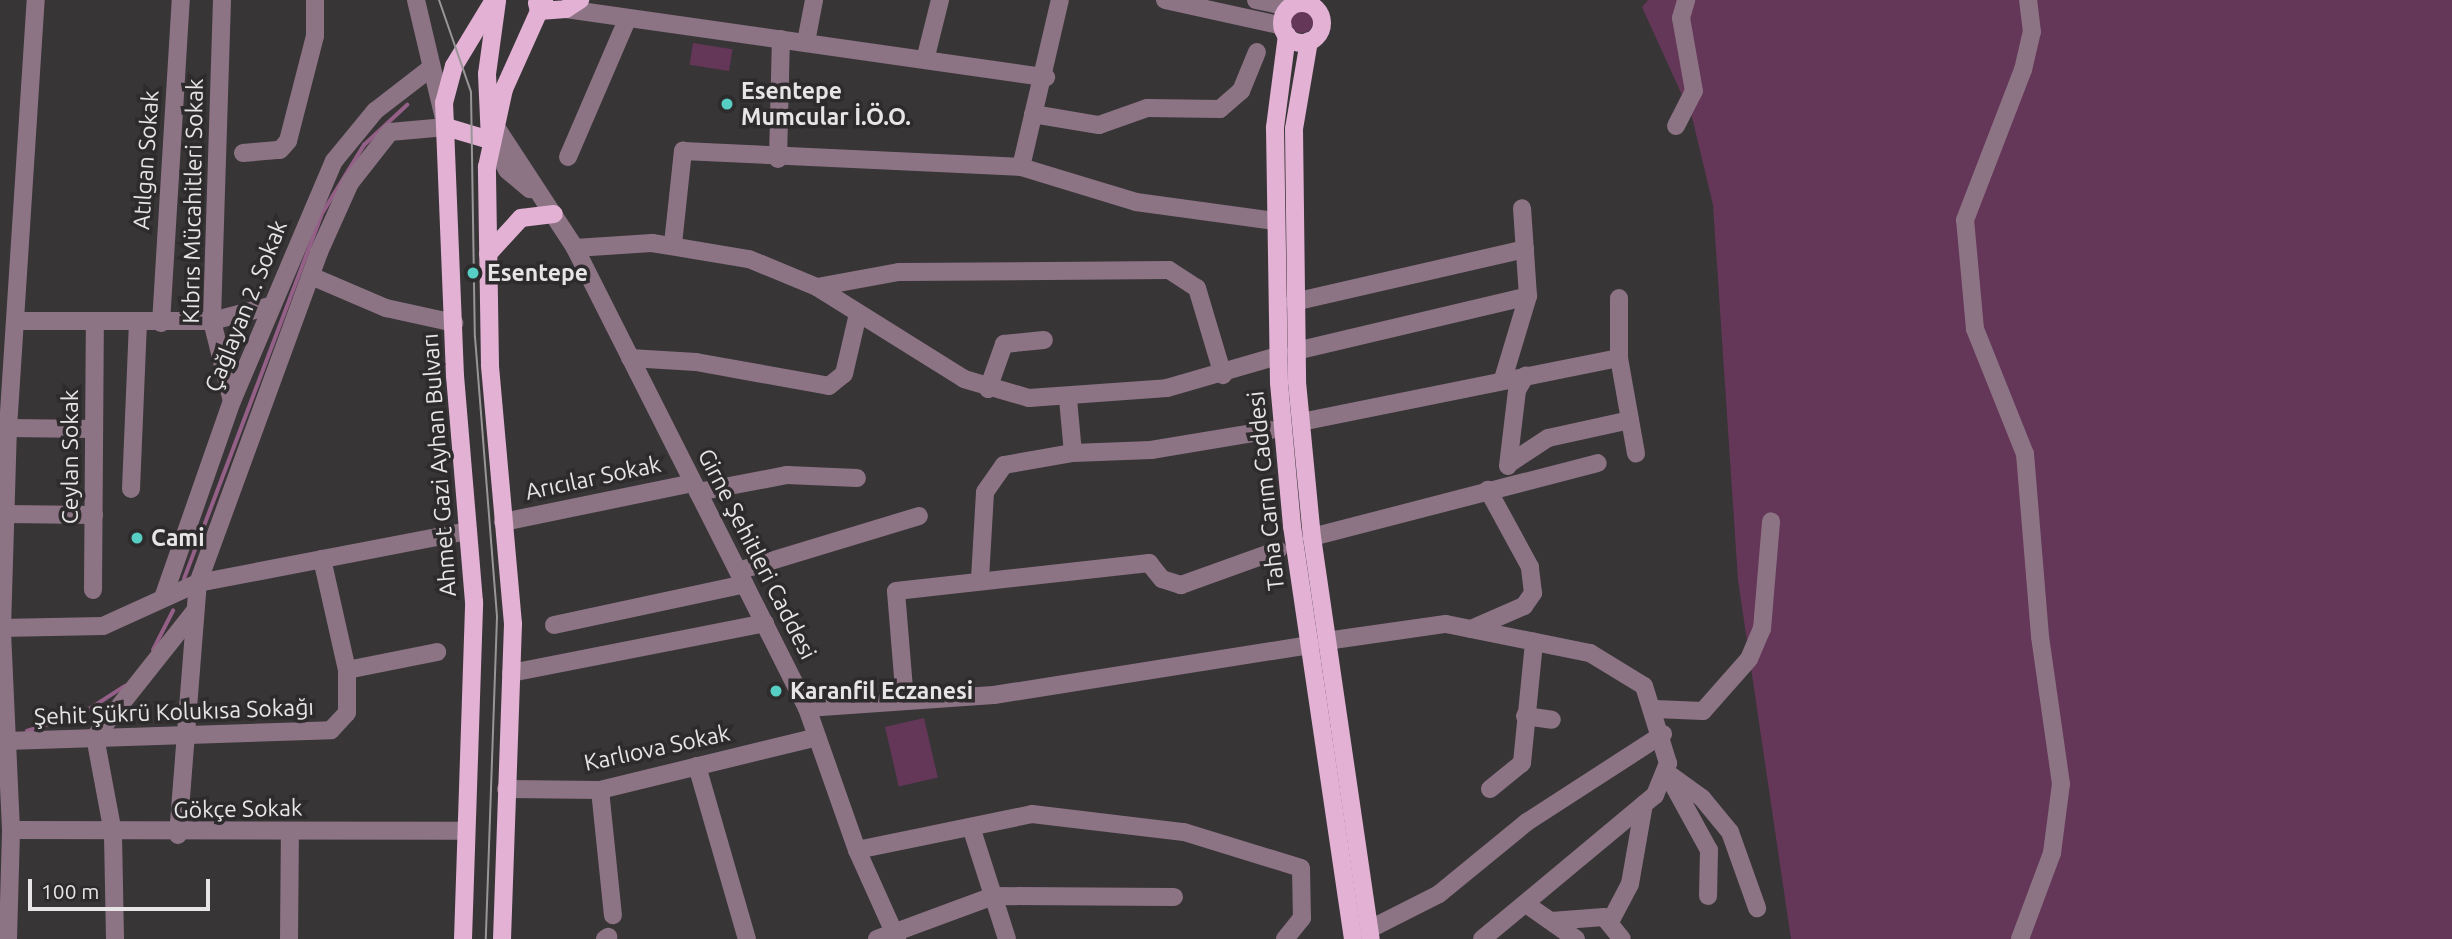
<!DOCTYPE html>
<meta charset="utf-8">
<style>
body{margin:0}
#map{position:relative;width:2452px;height:939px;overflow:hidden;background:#383537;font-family:Ubuntu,sans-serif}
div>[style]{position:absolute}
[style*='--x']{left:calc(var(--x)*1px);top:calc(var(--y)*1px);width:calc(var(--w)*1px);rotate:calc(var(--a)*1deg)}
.green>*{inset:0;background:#643658;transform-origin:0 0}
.round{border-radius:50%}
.stream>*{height:3.5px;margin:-1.75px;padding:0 1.75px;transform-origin:1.75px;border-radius:1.75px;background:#956087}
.minor>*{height:18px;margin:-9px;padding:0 9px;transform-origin:9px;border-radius:9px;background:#8d7485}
.major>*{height:18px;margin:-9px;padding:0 9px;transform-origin:9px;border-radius:9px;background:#e2b1d4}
.major>.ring{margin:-9px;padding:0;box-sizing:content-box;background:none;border:18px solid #e2b1d4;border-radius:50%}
.tram>*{height:2px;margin:-1px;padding:0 1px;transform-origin:1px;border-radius:1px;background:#989697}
.dots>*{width:19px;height:19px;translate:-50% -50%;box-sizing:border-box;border:4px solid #2e2b2d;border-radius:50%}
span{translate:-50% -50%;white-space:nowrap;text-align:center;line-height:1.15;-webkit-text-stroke:7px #2e2b2d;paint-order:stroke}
.poi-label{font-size:23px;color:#e7e5e6;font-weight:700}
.left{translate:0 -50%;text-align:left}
.street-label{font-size:23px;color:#e7e5e6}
.scale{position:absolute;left:28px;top:879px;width:182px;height:32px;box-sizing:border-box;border:4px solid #e7e5e6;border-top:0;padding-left:9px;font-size:21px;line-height:24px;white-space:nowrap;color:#e7e5e6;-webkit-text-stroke:5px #2e2b2d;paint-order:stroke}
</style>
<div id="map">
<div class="green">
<i style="clip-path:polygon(1648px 0,2452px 0,2452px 939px,1791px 939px,1738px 580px,1713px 205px,1692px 117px,1642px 7px)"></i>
<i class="round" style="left:1291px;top:11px;width:22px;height:22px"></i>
<i style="left:693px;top:43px;width:40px;height:22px;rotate:9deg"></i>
<i style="left:924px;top:718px;width:61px;height:40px;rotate:77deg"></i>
</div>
<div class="stream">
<i style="--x:184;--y:579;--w:392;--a:-69.3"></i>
<i style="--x:323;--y:212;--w:79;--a:-58.5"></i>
<i style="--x:364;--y:145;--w:59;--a:-42.9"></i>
<i style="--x:153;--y:650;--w:44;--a:-62.9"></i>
<i style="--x:27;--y:731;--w:59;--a:-17.8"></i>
<i style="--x:83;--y:713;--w:50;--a:-32.7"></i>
</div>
<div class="minor">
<i style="--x:222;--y:0;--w:321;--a:91.8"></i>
<i style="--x:212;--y:321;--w:82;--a:76"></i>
<i style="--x:1165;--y:0;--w:121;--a:12.4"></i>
<i style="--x:1256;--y:0;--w:35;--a:12"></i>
<i style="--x:566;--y:9;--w:485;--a:8.1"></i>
<i style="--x:806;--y:42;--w:43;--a:-79.2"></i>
<i style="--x:926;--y:56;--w:58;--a:-76"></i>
<i style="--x:1033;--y:114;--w:67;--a:9.5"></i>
<i style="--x:1099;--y:125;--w:51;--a:-19.5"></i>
<i style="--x:1147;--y:108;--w:73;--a:0.8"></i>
<i style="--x:1220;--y:109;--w:28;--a:-41"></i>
<i style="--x:1241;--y:91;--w:42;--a:-67.7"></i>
<i style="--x:494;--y:124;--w:148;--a:56.8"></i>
<i style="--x:575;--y:248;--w:515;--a:63.24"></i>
<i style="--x:807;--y:708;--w:151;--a:70.6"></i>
<i style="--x:857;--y:850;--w:98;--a:65.8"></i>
<i style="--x:1676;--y:126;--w:39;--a:-63"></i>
<i style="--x:1694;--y:91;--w:74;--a:-100.1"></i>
<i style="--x:1681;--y:18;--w:19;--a:-74"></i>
<i style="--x:490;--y:140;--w:34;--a:60"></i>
<i style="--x:507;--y:170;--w:30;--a:40"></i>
<i style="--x:243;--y:153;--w:37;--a:-5"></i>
<i style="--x:280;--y:150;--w:12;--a:-48"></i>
<i style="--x:288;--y:141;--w:108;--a:-75.6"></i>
<i style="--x:315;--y:36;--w:36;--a:-90"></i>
<i style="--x:568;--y:157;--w:151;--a:-66.7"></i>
<i style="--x:778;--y:159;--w:120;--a:-88.6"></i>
<i style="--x:1021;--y:167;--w:171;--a:-76.9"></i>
<i style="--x:673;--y:244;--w:94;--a:-83.9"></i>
<i style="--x:683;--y:151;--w:338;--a:2.7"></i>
<i style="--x:1021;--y:167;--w:120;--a:16.9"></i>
<i style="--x:1136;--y:202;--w:139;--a:7.8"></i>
<i style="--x:575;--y:248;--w:77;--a:-3.7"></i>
<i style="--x:652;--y:243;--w:98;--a:9.4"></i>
<i style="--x:749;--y:259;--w:74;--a:22.4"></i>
<i style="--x:817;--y:287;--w:173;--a:32"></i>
<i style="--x:964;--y:379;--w:68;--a:16.3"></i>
<i style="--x:1029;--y:398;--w:138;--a:-4.1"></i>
<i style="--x:1167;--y:388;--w:116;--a:-16.1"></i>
<i style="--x:311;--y:276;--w:82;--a:23.1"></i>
<i style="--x:386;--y:308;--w:70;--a:12.4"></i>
<i style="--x:817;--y:287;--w:83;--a:-10.4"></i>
<i style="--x:899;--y:272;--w:270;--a:-0.4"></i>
<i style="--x:1169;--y:270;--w:33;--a:33"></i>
<i style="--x:1197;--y:288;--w:91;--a:73.4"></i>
<i style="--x:1619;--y:298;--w:60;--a:90"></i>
<i style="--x:1619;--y:358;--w:97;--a:79.9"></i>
<i style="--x:1294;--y:302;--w:237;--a:-12.9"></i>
<i style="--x:18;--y:321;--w:194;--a:0"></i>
<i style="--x:212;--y:321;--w:60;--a:-14.5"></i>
<i style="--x:161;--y:323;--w:324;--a:-86.5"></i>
<i style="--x:1296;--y:351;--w:238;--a:-13.3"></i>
<i style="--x:630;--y:358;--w:66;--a:3.5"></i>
<i style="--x:696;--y:362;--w:135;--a:10.2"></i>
<i style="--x:829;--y:386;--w:19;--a:-39"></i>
<i style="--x:844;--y:374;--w:62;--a:-76.9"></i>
<i style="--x:1503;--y:379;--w:87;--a:-73.2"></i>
<i style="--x:1528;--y:296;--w:88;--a:-93.9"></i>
<i style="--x:988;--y:389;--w:48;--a:-70.4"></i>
<i style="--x:1004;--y:344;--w:40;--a:-5.7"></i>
<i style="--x:1301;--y:422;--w:324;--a:-11.4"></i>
<i style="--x:8;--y:428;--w:86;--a:0.7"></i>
<i style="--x:1073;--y:453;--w:78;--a:-2.2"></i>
<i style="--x:1151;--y:450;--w:121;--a:-9.5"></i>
<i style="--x:1510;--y:463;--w:45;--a:-33.3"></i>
<i style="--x:1548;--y:438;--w:84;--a:-12.4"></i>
<i style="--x:1508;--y:466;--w:77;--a:-83.2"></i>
<i style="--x:1517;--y:390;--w:17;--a:-59"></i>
<i style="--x:131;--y:489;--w:165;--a:-87.6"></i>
<i style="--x:698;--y:492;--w:91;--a:-10.8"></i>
<i style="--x:787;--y:475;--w:70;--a:2.5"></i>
<i style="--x:5;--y:514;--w:89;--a:0.6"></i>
<i style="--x:503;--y:522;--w:194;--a:-11.6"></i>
<i style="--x:1312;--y:537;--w:295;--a:-14.5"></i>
<i style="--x:738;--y:571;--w:189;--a:-16.9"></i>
<i style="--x:980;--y:579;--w:87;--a:-86.7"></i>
<i style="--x:985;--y:492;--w:33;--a:-55"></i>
<i style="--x:1004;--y:465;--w:70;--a:-9.9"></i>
<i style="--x:1073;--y:453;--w:54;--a:-95.3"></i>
<i style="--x:93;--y:590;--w:266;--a:-89.6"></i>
<i style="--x:164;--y:595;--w:206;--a:-70.7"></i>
<i style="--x:232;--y:401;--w:261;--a:-67"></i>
<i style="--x:334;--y:161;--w:65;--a:-50.6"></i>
<i style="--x:375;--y:111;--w:67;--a:-37.7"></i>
<i style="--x:554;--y:625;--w:195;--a:-12.1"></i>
<i style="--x:0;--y:628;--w:103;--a:-1.1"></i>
<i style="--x:103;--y:626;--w:104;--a:-24.4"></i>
<i style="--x:198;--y:583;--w:275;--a:-10.9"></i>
<i style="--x:1471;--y:629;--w:58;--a:-23.5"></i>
<i style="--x:1524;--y:606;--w:16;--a:-55"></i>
<i style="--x:1533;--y:593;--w:26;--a:-97"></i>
<i style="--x:1530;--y:567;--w:88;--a:-118.6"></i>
<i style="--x:1326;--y:641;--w:121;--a:-8.1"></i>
<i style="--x:1446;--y:624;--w:147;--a:11.4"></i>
<i style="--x:1590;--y:653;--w:63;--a:31.4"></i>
<i style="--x:1644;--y:686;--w:81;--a:72.7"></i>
<i style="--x:1668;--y:763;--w:35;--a:112"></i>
<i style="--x:1655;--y:795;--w:225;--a:140.2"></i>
<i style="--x:347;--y:670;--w:92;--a:-11.3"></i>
<i style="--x:511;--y:673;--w:259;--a:-11.1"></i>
<i style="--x:905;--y:701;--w:110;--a:-94.7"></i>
<i style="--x:896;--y:591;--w:255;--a:-6.3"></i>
<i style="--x:1149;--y:563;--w:21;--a:51"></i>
<i style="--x:1162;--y:579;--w:20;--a:18"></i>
<i style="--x:1181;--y:585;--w:103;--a:-19.8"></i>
<i style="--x:807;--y:708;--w:187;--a:-4"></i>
<i style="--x:994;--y:695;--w:318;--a:-9"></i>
<i style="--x:1655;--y:709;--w:48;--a:2.4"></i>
<i style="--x:1703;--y:711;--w:69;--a:-48.5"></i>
<i style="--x:1749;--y:659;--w:33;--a:-67"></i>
<i style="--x:1762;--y:629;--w:108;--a:-85.2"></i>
<i style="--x:1525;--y:716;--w:27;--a:8"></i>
<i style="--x:7;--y:741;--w:324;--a:-1.9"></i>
<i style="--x:331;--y:730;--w:23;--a:-47"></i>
<i style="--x:347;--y:713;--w:43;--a:-90"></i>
<i style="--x:347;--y:670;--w:114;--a:-102.7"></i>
<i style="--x:697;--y:766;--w:180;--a:73.9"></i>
<i style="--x:1666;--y:772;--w:44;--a:35.8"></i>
<i style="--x:1702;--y:798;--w:44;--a:50.5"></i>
<i style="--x:1730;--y:832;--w:81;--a:70.4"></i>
<i style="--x:1671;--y:781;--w:79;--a:61.2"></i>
<i style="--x:1709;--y:850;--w:46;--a:91.2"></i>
<i style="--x:506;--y:789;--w:94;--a:0.6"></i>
<i style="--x:600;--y:790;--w:223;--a:-13.7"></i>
<i style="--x:1490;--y:789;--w:41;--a:-39.1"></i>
<i style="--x:1522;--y:763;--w:122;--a:-84.3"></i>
<i style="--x:600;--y:790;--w:126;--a:84.1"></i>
<i style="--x:11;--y:830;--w:454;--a:0.1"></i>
<i style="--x:972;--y:830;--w:114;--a:72.2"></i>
<i style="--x:178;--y:835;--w:253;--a:-85.5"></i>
<i style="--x:198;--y:583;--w:352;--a:-69.9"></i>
<i style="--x:319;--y:252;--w:76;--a:-65.8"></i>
<i style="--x:350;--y:183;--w:65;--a:-51.9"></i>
<i style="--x:390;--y:132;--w:56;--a:-5.1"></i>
<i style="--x:446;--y:127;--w:130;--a:-103.3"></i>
<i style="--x:857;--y:850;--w:179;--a:-11.6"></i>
<i style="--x:1032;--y:814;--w:153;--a:6.8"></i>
<i style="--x:1184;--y:832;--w:122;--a:17.1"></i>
<i style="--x:1301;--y:868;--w:50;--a:88.9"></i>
<i style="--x:1302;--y:918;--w:27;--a:129"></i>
<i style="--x:1526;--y:904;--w:61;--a:35"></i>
<i style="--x:1611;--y:920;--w:41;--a:-62.2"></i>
<i style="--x:1630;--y:884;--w:81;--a:-80.1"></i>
<i style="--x:1551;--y:921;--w:53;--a:-4.3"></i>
<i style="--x:1604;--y:917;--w:28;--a:51"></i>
<i style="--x:1370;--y:929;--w:77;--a:-26.9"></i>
<i style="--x:1439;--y:894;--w:114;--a:-39.3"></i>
<i style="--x:1527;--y:822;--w:162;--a:-32.9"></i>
<i style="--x:8;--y:939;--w:109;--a:-88.4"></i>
<i style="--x:11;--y:830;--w:202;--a:-92.6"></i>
<i style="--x:2;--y:628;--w:200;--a:-88.3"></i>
<i style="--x:8;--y:428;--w:429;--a:-86.3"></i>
<i style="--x:115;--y:939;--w:106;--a:-91.1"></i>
<i style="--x:113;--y:833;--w:98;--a:-100.6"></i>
<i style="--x:95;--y:737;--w:161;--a:-51.6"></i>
<i style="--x:289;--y:939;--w:106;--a:-89.5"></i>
<i style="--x:605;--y:939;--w:4;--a:-34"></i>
<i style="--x:877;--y:939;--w:124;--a:-20.3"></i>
<i style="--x:993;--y:896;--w:181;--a:0.3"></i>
<i style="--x:2020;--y:939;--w:92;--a:-69.6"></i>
<i style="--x:2052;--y:853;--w:70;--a:-82.6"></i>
<i style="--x:2061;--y:784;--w:149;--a:-98.1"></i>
<i style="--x:2040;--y:636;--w:183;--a:-94.7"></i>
<i style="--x:2025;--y:454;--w:135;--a:-111.8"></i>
<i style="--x:1975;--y:329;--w:109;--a:-95.2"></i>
<i style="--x:1965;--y:220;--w:161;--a:-68.9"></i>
<i style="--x:2023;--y:70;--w:39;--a:-77"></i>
<i style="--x:2032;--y:32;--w:32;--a:-97"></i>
</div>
<div class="major">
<i style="--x:537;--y:3;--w:8;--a:76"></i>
<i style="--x:539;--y:11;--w:27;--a:-4"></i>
<i style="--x:566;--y:9;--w:17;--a:-33"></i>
<i class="ring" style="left:1282px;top:3px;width:22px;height:22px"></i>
<i style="--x:1287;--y:35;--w:94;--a:97.4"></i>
<i style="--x:1275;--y:128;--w:255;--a:89.1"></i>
<i style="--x:1279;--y:383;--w:144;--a:84.8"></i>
<i style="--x:1292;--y:526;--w:417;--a:81.6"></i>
<i style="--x:1309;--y:41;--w:89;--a:99.7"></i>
<i style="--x:1294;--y:129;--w:253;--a:89.3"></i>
<i style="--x:1297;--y:382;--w:156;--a:84.5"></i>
<i style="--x:1312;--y:537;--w:406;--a:81.7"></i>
<i style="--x:446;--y:127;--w:46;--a:16.5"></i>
<i style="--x:490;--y:140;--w:66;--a:-92.6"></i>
<i style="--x:487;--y:74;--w:74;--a:-82.2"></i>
<i style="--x:488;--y:254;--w:49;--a:-47.5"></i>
<i style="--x:521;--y:218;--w:33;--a:-7"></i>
<i style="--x:463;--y:939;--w:337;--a:-88.1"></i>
<i style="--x:474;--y:602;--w:227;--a:-94.8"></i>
<i style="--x:455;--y:376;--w:273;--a:-92.3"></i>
<i style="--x:444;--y:103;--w:38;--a:-75"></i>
<i style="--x:454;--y:66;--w:77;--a:-58.8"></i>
<i style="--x:502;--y:939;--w:315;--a:-88"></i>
<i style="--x:513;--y:624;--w:260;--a:-95.1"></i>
<i style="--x:490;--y:365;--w:198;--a:-90.9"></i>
<i style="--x:487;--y:167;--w:80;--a:-77.7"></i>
<i style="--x:504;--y:89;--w:98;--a:-65.8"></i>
</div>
<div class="tram">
<i style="--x:439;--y:0;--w:97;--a:70.8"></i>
<i style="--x:471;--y:92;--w:245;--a:89.1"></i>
<i style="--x:475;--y:337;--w:281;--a:85.5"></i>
<i style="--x:497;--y:617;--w:322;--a:92"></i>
</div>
<div class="dots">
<i style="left:727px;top:104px;background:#56cec3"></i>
<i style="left:473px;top:273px;background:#56cec3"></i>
<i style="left:137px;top:538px;background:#56cec3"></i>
<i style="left:776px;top:691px;background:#56cec3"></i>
</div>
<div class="poi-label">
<span class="left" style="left:741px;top:104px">Esentepe<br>Mumcular İ.Ö.O.</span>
<span class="left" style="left:487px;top:273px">Esentepe</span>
<span class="left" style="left:151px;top:538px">Cami</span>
<span class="left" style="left:790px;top:691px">Karanfil Eczanesi</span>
</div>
<div class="street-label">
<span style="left:146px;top:160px;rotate:-86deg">Atılgan Sokak</span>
<span style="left:193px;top:201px;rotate:-89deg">Kıbrıs Mücahitleri Sokak</span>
<span style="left:246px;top:306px;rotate:-68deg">Çağlayan 2. Sokak</span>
<span style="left:70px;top:457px;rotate:-90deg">Ceylan Sokak</span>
<span style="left:439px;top:465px;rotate:-94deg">Ahmet Gazi Ayhan Bulvarı</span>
<span style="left:593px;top:478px;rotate:-12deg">Arıcılar Sokak</span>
<span style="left:1266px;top:491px;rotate:-96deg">Taha Carım Caddesi</span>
<span style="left:757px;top:554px;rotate:63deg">Girne Şehitleri Caddesi</span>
<span style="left:174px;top:712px;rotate:-2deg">Şehit Şükrü Kolukısa Sokağı</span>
<span style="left:657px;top:748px;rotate:-12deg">Karlıova Sokak</span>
<span style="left:238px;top:809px;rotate:-1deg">Gökçe Sokak</span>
</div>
<div class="scale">100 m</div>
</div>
